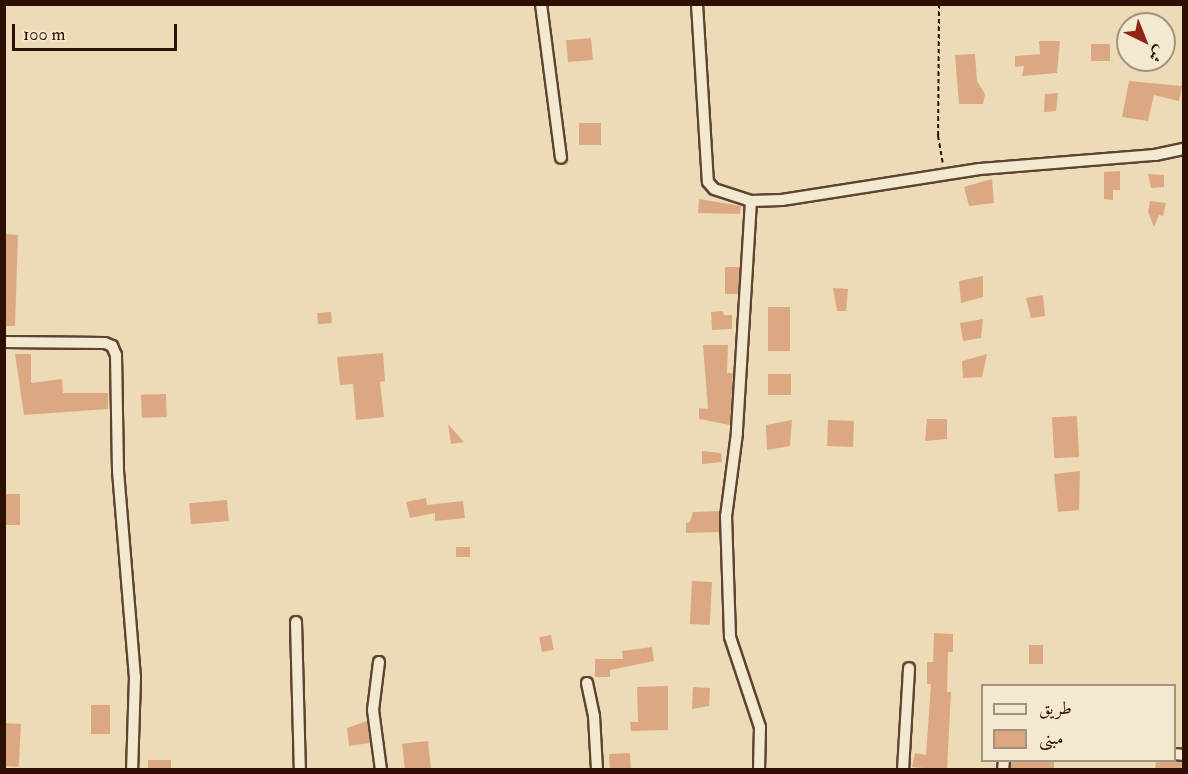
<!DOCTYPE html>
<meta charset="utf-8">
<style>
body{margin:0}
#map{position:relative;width:1188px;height:774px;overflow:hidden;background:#eddbb7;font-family:"IM FELL Double Pica",Amiri,serif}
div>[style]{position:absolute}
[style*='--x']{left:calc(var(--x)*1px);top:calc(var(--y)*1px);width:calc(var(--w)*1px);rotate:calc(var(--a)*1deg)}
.building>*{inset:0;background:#dca882;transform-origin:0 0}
.path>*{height:2px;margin-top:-1px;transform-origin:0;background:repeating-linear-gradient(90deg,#2e1002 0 4.5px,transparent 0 7.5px)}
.roads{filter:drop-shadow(2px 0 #5e432f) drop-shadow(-2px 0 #5e432f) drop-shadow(0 2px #5e432f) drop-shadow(0 -2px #5e432f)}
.minor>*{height:10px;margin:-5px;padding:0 5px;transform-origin:5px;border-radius:5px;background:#f3e8d0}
span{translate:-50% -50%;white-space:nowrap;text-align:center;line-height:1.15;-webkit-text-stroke:6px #f3e8d0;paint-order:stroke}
.frame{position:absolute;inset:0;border:6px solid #2e1002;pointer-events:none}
.legend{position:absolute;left:981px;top:684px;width:195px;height:78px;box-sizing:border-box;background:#f3e8d0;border:2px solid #a4927e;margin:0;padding:8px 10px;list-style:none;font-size:18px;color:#2e1002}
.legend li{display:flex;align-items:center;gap:12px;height:30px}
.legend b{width:30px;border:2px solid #a4927e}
.north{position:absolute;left:1116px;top:12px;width:60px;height:60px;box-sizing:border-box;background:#f3e8d0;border:2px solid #a4927e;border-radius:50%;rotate:137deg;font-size:16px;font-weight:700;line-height:24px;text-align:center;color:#2e1002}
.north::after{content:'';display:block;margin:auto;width:21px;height:27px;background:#8f2418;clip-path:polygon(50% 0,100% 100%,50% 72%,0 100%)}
.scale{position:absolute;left:12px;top:24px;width:165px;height:27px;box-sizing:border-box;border:3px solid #2e1002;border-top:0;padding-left:8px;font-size:18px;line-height:21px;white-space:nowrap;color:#2e1002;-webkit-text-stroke:4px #f3e8d0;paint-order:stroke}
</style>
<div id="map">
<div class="building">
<i style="left:591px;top:38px;width:22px;height:25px;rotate:85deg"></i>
<i style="clip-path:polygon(1039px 41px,1060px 41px,1057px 73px,1022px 76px,1024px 66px,1015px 67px,1015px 56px,1040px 54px)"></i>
<i style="left:1091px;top:44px;width:19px;height:17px"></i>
<i style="clip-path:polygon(975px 54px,977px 81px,985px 94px,983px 104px,959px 104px,955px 55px)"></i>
<i style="clip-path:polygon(1129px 81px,1182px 86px,1179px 101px,1154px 95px,1148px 121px,1122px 117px)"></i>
<i style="clip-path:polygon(1058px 93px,1056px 111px,1044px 112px,1045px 94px)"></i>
<i style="left:579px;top:123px;width:22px;height:22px"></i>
<i style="clip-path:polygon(1120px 171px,1120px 190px,1113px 190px,1113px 200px,1104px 199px,1104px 172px)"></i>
<i style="clip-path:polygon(1148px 174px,1164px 175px,1164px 187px,1151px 188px)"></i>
<i style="clip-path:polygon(992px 179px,994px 203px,969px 206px,964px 187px)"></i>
<i style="clip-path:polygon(699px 199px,741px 206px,740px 214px,698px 213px)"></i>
<i style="clip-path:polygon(1150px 201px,1166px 203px,1163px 216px,1159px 215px,1154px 227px,1148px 212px)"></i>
<i style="clip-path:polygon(4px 234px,18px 235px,15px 326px,4px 326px)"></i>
<i style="left:725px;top:267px;width:15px;height:27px"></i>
<i style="clip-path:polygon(983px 276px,983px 297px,961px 303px,959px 281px)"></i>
<i style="clip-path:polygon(833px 288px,848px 289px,846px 311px,837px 311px)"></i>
<i style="clip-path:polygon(1043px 295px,1045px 316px,1031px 318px,1026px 298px)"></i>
<i style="left:790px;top:307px;width:44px;height:22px;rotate:90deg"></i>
<i style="clip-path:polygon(723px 311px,724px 315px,732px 315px,732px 329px,712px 330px,711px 312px)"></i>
<i style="left:331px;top:312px;width:11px;height:14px;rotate:85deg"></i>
<i style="clip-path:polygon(983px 319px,981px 338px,963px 341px,960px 323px)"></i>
<i style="clip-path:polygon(703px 345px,728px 345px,727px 373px,733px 373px,730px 425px,699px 419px,699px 408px,708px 409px)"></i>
<i style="clip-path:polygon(383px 353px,385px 381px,380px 382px,384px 417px,356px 420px,353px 384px,340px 385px,337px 357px)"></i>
<i style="clip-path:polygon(15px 354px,31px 354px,31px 383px,62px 379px,63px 393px,108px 393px,108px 409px,24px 415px)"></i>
<i style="clip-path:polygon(987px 354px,982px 377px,963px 378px,962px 361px)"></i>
<i style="left:768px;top:374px;width:23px;height:21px"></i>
<i style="left:166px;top:394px;width:23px;height:25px;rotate:88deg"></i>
<i style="left:1077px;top:416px;width:41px;height:25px;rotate:87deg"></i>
<i style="clip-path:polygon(927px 419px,947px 419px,947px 439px,925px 441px)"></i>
<i style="clip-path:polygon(792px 420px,790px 446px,767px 450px,766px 425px)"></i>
<i style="left:828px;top:420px;width:26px;height:26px;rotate:2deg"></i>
<i style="clip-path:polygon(448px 424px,464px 442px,451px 444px)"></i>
<i style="clip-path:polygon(702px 451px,721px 453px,722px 462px,702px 464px)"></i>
<i style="clip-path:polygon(1080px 471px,1079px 510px,1058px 512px,1054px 474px)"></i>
<i style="left:6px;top:494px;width:14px;height:31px"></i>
<i style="clip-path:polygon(426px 498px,427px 505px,463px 501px,465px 518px,435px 521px,435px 513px,410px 518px,406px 502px)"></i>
<i style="left:227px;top:500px;width:21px;height:38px;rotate:85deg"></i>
<i style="clip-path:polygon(719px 511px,719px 532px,686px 533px,686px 523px,690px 522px,693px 512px)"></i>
<i style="left:456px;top:547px;width:14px;height:10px"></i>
<i style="left:692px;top:581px;width:20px;height:43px;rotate:3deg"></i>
<i style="clip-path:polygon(934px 633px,953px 634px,953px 652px,948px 652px,947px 692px,951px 692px,947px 770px,912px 767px,915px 753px,926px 755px,931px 684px,927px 684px,927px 662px,933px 662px)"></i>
<i style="left:551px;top:635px;width:15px;height:12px;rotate:79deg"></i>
<i style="left:1029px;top:645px;width:14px;height:19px"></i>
<i style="clip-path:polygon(652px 647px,654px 661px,610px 670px,610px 677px,595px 677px,595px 659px,623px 659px,622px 651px)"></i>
<i style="clip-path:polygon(668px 686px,668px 730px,631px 731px,630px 722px,638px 722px,637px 687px)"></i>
<i style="clip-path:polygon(693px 687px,710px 688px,709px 706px,692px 709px)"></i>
<i style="left:91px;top:705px;width:19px;height:29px"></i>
<i style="clip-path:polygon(367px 721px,370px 743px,349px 746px,347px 728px)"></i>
<i style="left:4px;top:723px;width:17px;height:43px;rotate:3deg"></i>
<i style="left:428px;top:741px;width:29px;height:26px;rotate:84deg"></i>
<i style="left:630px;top:753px;width:17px;height:21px;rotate:87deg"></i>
<i style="left:148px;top:760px;width:23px;height:10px"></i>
<i style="left:1011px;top:760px;width:43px;height:10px"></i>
<i style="clip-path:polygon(1156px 760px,1184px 762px,1184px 770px,1155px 770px)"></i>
</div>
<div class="path">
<i style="--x:939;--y:4;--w:132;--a:90.4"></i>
<i style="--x:938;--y:136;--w:27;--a:80"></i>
</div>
<div class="roads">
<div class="minor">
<i style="--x:541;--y:4;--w:155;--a:82.6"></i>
<i style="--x:697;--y:4;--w:178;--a:86.5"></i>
<i style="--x:708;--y:182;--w:9;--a:49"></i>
<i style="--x:714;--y:189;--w:39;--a:18"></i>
<i style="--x:751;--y:201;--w:31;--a:-2"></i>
<i style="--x:782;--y:200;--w:200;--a:-8.9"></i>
<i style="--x:980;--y:169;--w:176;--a:-4.6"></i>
<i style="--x:1155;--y:155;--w:30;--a:-12"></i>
<i style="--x:751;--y:201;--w:232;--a:93.5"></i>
<i style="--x:737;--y:433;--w:84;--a:97.5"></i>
<i style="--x:726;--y:516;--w:121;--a:88.1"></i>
<i style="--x:730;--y:637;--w:95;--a:71.6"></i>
<i style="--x:760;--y:727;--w:43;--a:91.3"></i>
<i style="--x:4;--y:342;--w:101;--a:0.6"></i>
<i style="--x:105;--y:343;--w:8;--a:23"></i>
<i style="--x:112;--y:346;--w:10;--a:66"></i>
<i style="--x:116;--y:355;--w:116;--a:89"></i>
<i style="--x:118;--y:471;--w:207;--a:85.3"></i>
<i style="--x:135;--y:677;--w:93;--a:91.8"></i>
<i style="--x:296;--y:622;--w:148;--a:88.5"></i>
<i style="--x:379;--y:662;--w:48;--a:97.1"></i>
<i style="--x:373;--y:710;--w:61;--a:82.4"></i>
<i style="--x:587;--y:683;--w:34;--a:78"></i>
<i style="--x:594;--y:716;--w:54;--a:86.8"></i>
<i style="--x:1174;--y:754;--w:10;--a:6"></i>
<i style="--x:903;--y:770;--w:102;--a:-86.6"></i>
<i style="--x:1003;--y:770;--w:10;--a:-84"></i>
</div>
</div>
<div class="frame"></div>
<ul class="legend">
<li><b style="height:8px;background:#f3e8d0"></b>طريق</li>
<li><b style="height:16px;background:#dca882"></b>مبنى</li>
</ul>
<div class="north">ش</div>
<div class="scale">100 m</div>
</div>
